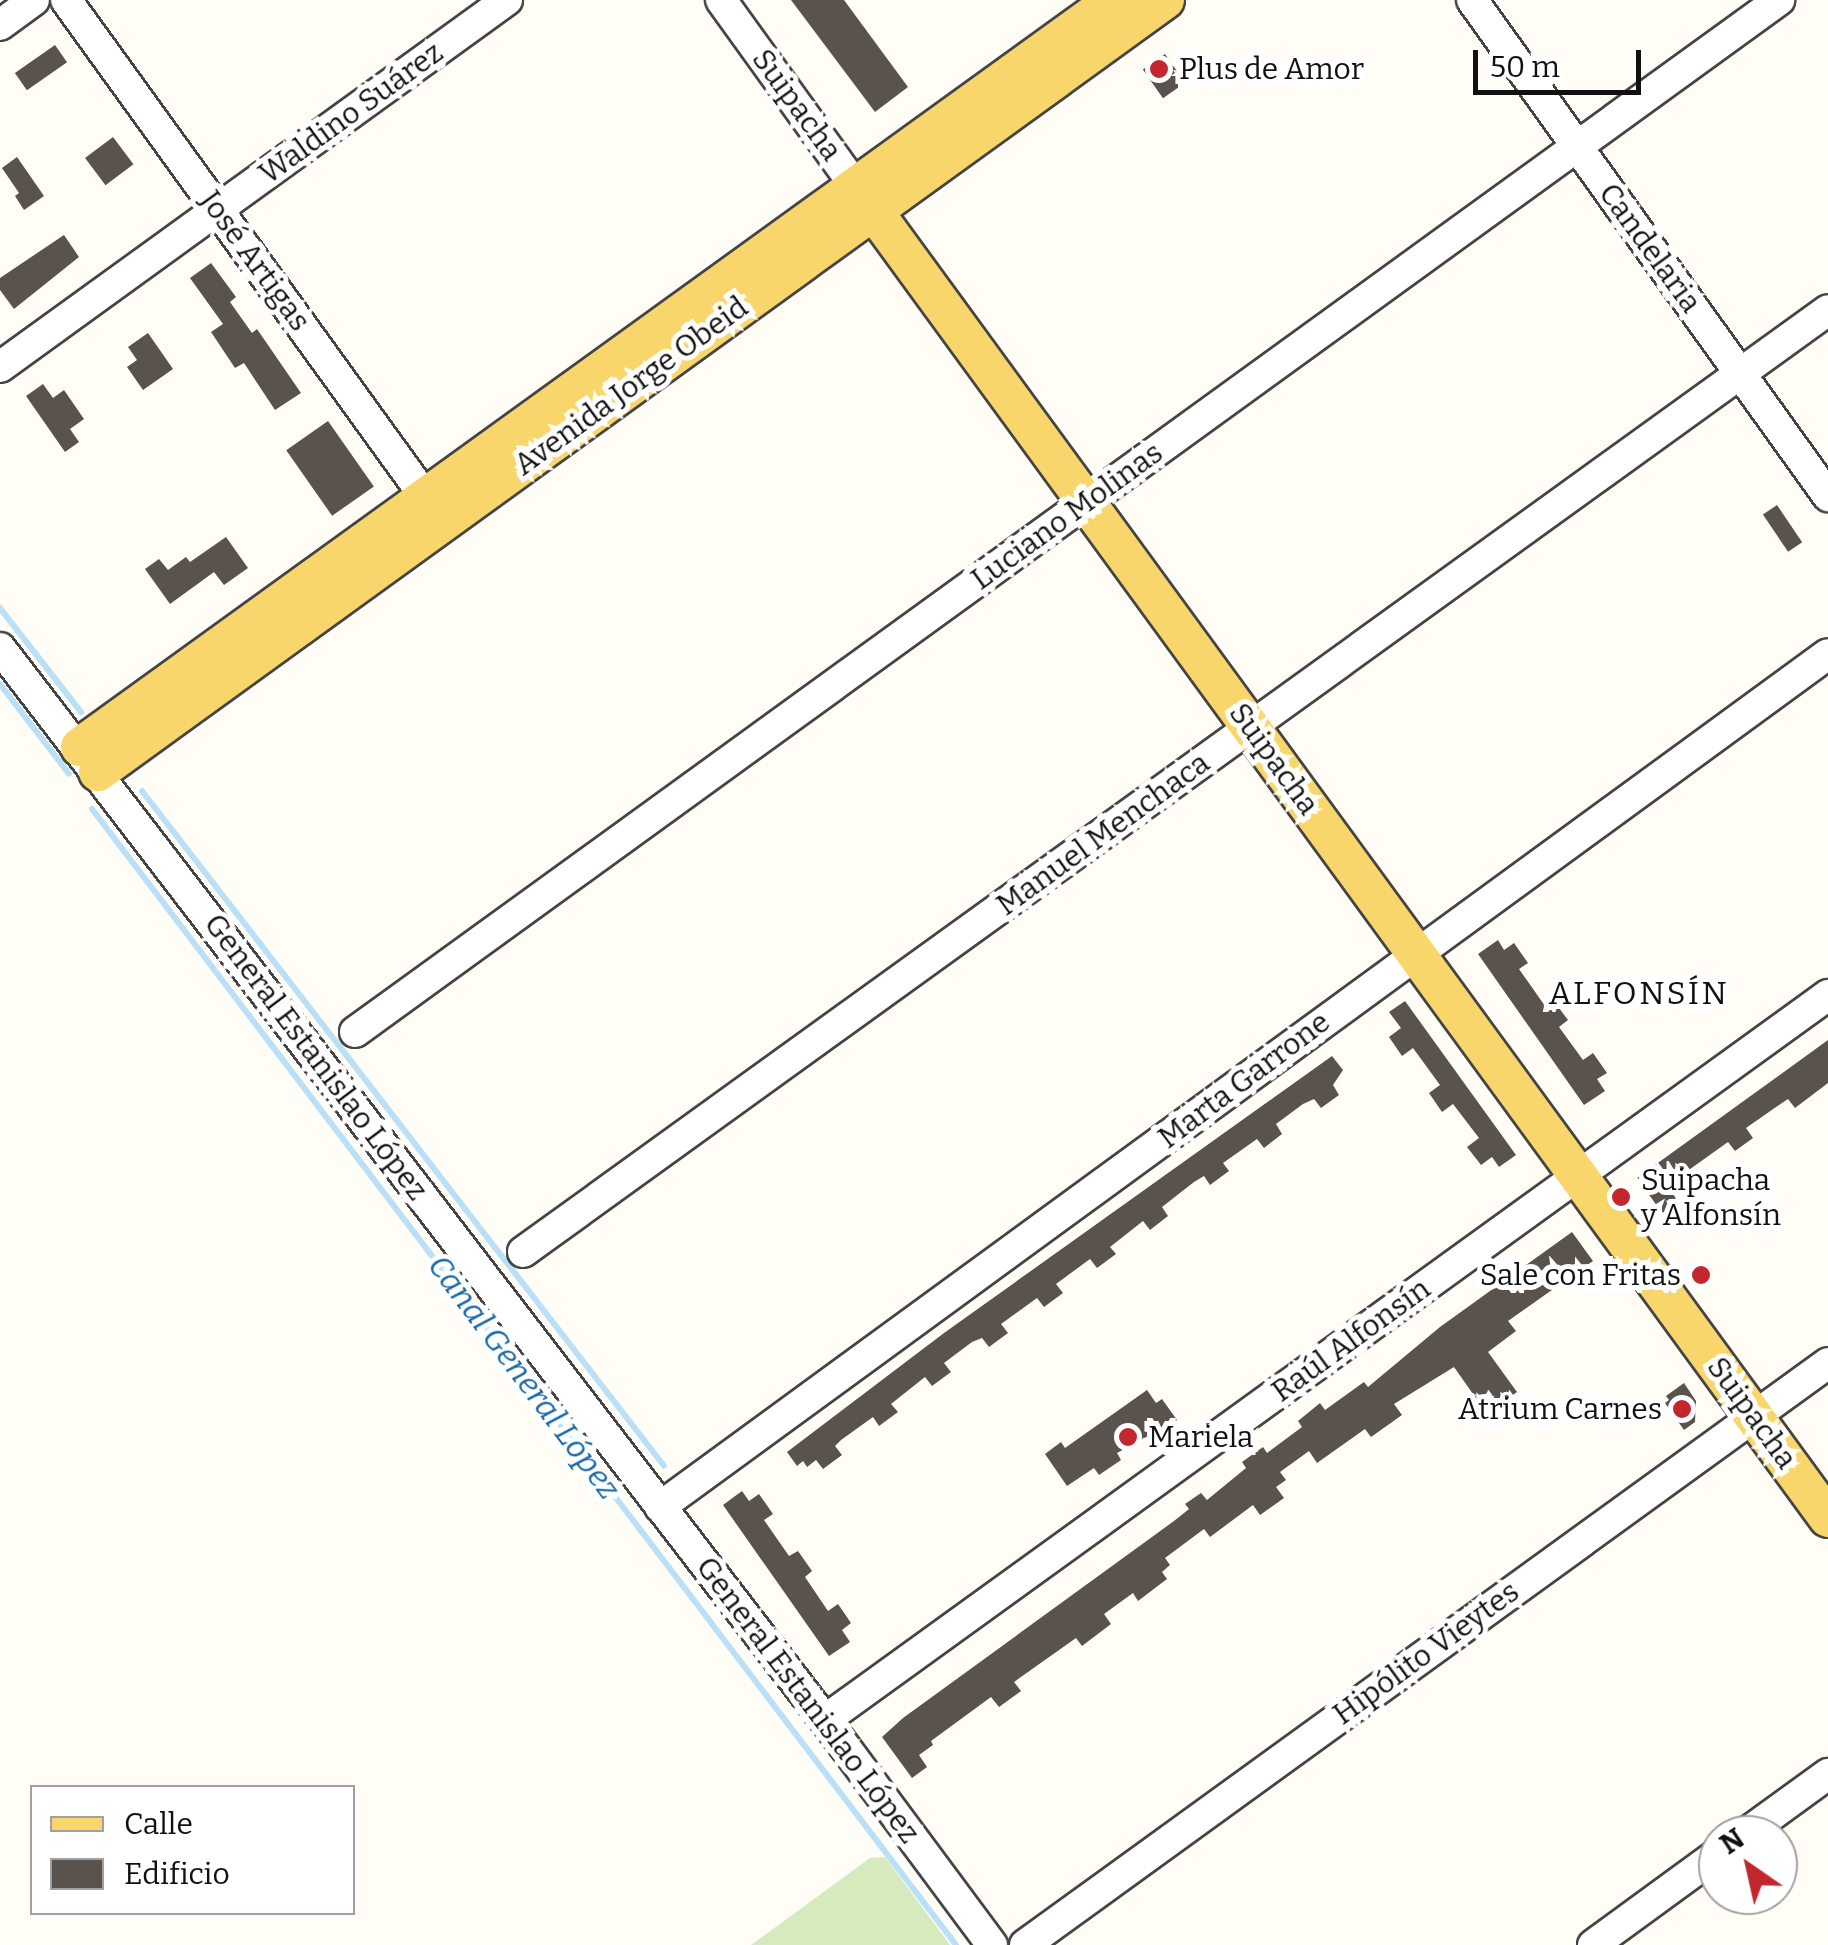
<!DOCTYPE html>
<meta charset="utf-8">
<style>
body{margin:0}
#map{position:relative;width:1828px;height:1945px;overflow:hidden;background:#fffdf5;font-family:Bitter,serif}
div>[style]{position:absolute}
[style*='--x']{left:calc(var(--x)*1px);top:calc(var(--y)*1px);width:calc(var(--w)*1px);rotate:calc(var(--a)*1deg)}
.green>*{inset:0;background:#d5ebbd}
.stream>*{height:6px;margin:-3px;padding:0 3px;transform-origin:3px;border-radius:3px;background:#b9e0f7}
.building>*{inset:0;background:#5a524d;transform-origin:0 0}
.roads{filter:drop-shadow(2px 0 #444) drop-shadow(-2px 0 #444) drop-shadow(0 2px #444) drop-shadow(0 -2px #444)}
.minor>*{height:30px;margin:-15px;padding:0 15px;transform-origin:15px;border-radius:15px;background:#fff}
.major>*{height:38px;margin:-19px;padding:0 19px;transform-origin:19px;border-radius:19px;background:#f9d66b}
.dots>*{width:28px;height:28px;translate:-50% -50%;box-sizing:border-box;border:5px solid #fff;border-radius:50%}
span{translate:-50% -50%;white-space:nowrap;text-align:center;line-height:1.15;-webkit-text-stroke:10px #fff;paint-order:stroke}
.poi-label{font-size:30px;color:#111}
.left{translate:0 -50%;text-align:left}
.right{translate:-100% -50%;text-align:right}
.street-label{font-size:30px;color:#111}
.neighbourhood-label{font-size:32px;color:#111;letter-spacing:2.5px}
.water-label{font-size:32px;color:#1768a6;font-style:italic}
.legend{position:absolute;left:30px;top:1785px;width:325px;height:130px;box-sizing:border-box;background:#fff;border:2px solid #a0a0a0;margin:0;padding:12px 18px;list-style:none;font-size:30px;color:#111}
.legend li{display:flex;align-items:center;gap:20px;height:50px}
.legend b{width:50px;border:2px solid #a0a0a0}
.north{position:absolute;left:1698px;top:1815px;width:100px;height:100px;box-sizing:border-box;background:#fff;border:2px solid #a0a0a0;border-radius:50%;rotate:326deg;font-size:28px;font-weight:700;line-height:40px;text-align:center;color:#111}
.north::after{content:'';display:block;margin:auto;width:35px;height:45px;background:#c4262e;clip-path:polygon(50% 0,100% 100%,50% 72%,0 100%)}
.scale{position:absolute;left:1473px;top:50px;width:168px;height:45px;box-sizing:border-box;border:5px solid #111;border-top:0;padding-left:12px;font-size:30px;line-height:35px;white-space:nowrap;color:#111;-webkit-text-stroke:8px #fff;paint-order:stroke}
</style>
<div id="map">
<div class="green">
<i style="clip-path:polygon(885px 1857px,950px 1945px,751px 1945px,870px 1858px)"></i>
</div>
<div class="stream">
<i style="--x:0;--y:608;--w:132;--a:52.1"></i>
<i style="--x:0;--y:684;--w:113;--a:52.5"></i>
<i style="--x:142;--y:791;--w:853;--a:52.28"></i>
<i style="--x:92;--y:809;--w:1427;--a:52.74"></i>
</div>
<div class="building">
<i style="clip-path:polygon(791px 0,844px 0,908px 87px,875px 112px)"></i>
<i style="left:55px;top:45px;width:21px;height:49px;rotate:55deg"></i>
<i style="left:1165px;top:54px;width:35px;height:27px;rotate:55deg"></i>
<i style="left:113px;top:137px;width:34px;height:35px;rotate:53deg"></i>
<i style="clip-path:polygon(17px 157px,44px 196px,24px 210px,15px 196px,19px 193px,2px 168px)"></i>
<i style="clip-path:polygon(64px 235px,79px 257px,14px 309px,0 290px,0 278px)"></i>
<i style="clip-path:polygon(211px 263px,236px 297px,230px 302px,252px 333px,257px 329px,301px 393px,275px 410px,244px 363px,235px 368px,211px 332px,223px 324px,190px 278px)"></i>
<i style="clip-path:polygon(148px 333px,173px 369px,143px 390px,127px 367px,137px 360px,128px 347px)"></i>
<i style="clip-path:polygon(43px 384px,53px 398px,64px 390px,84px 419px,70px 429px,79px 442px,65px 452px,26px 396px)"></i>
<i style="left:328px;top:421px;width:80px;height:51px;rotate:55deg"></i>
<i style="left:1777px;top:505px;width:45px;height:17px;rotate:56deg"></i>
<i style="clip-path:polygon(226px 537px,248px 568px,224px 585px,214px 572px,170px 604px,145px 569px,159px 559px,168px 570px,186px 557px,190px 562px)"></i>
<i style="clip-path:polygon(1498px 940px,1504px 950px,1514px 943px,1528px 963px,1519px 969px,1545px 1006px,1553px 1000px,1568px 1020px,1559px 1027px,1583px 1060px,1593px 1053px,1607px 1073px,1597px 1079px,1605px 1091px,1584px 1105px,1478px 954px)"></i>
<i style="clip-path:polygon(1405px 1001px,1516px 1155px,1499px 1167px,1492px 1157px,1481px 1165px,1467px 1147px,1479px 1138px,1453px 1104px,1442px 1112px,1429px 1093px,1440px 1085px,1413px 1048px,1402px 1056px,1389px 1037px,1401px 1028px,1389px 1012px)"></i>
<i style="clip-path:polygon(1828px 1040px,1828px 1083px,1795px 1108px,1788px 1099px,1779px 1105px,1746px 1128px,1753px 1138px,1735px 1151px,1728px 1142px,1686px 1172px,1693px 1181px,1674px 1194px,1687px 1212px,1670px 1224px,1637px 1178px)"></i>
<i style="clip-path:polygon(1332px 1056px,1343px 1070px,1333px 1085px,1339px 1095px,1321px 1108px,1314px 1099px,1303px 1104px,1276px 1124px,1282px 1134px,1264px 1148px,1257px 1139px,1223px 1163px,1229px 1171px,1210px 1185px,1204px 1176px,1194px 1182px,1162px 1207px,1168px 1216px,1150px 1230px,1143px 1221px,1110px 1247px,1116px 1254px,1097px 1268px,1090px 1259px,1056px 1284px,1063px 1293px,1044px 1307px,1037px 1298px,1001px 1324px,1008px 1333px,989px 1347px,982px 1338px,972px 1342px,944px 1363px,951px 1372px,932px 1386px,925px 1377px,891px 1404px,898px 1412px,879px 1426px,873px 1417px,841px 1440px,835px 1446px,842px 1455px,823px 1469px,816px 1460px,807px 1467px,803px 1461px,797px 1466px,787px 1452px,944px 1333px)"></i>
<i style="clip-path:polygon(1572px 1232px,1593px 1261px,1508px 1321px,1516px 1331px,1488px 1352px,1517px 1392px,1487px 1414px,1454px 1367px,1394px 1404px,1402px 1415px,1371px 1437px,1365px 1429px,1317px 1463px,1309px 1451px,1280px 1472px,1286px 1480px,1276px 1487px,1284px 1498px,1260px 1515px,1253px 1505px,1210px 1537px,1204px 1529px,1165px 1558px,1170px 1565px,1162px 1572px,1167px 1579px,1138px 1601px,1133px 1593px,1104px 1614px,1111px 1624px,1082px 1646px,1076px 1638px,1014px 1682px,1021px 1691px,999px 1707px,991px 1697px,931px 1741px,933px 1745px,919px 1755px,927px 1767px,912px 1778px,882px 1737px,903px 1718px,1174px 1521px,1189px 1509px,1185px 1504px,1201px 1493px,1207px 1500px,1246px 1468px,1242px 1462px,1263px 1447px,1267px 1453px,1302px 1427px,1298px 1421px,1320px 1403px,1325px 1410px,1364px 1382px,1368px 1387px,1440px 1327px)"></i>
<i style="clip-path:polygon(1684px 1383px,1696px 1401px,1695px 1422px,1684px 1430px,1665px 1403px,1669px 1400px,1666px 1396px)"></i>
<i style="clip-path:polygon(1147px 1390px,1156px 1403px,1162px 1399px,1177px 1420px,1117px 1453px,1121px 1460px,1099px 1475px,1094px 1468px,1067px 1486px,1045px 1454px,1061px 1442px,1065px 1448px)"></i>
<i style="clip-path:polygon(742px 1491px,749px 1501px,759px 1494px,773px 1514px,764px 1520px,789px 1556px,798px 1551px,812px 1571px,805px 1577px,828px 1611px,838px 1604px,851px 1623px,842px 1630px,850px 1642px,829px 1656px,723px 1505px)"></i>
</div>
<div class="roads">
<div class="minor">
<i style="--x:66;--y:0;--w:637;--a:54.14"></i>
<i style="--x:721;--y:0;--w:231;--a:54.2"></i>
<i style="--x:1472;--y:0;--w:611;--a:54.33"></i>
<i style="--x:0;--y:25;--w:42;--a:-36.3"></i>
<i style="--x:0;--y:367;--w:626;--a:-35.9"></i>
<i style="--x:0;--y:648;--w:1353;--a:52.42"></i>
<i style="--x:825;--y:1720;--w:280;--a:53.4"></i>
<i style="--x:355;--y:1032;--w:1759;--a:-35.93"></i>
<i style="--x:523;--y:1252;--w:1609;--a:-35.82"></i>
<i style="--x:660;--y:1507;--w:1446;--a:-36.14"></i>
<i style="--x:825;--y:1720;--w:1238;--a:-35.86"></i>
<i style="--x:1744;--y:1835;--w:104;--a:-36"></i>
<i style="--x:1025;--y:1945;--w:992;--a:-35.93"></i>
<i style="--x:1593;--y:1945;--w:155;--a:-36.1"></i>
</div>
<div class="major">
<i style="--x:856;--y:187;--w:1648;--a:53.86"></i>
<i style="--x:80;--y:747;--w:1276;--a:-35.85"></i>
<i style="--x:98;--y:772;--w:1317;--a:-35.89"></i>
</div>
</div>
<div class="dots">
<i style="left:1159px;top:69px;background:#c4262e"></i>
<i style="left:1621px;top:1197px;background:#c4262e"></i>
<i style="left:1701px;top:1275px;background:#c4262e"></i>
<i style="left:1682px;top:1409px;background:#c4262e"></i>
<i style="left:1128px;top:1437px;background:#c4262e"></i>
</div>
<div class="poi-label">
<span class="left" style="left:1179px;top:69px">Plus de Amor</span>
<span class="left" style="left:1641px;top:1197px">Suipacha<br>y Alfonsín</span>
<span class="right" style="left:1681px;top:1275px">Sale con Fritas</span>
<span class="right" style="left:1662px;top:1409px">Atrium Carnes</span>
<span class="left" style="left:1148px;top:1437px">Mariela</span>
</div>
<div class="street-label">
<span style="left:797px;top:105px;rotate:54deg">Suipacha</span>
<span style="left:351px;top:113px;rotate:-36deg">Waldino Suárez</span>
<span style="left:1650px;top:248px;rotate:54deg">Candelaria</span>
<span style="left:255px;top:261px;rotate:54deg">José Artigas</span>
<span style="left:631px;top:386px;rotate:-36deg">Avenida Jorge Obeid</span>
<span style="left:1067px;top:516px;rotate:-36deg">Luciano Molinas</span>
<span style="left:1274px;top:759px;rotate:54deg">Suipacha</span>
<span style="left:1103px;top:834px;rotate:-36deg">Manuel Menchaca</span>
<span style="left:316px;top:1057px;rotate:53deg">General Estanislao López</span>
<span style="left:1244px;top:1080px;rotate:-37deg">Marta Garrone</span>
<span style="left:1351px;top:1340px;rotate:-36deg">Raúl Alfonsín</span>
<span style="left:1752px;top:1413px;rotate:54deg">Suipacha</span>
<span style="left:1426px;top:1653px;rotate:-36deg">Hipólito Vieytes</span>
<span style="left:808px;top:1700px;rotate:53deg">General Estanislao López</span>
</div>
<div class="neighbourhood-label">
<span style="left:1639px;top:993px">ALFONSÍN</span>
</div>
<div class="water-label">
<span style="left:524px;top:1377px;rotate:53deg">Canal General López</span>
</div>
<ul class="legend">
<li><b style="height:12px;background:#f9d66b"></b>Calle</li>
<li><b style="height:28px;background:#5a524d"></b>Edificio</li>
</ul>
<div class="north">N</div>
<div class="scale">50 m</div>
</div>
